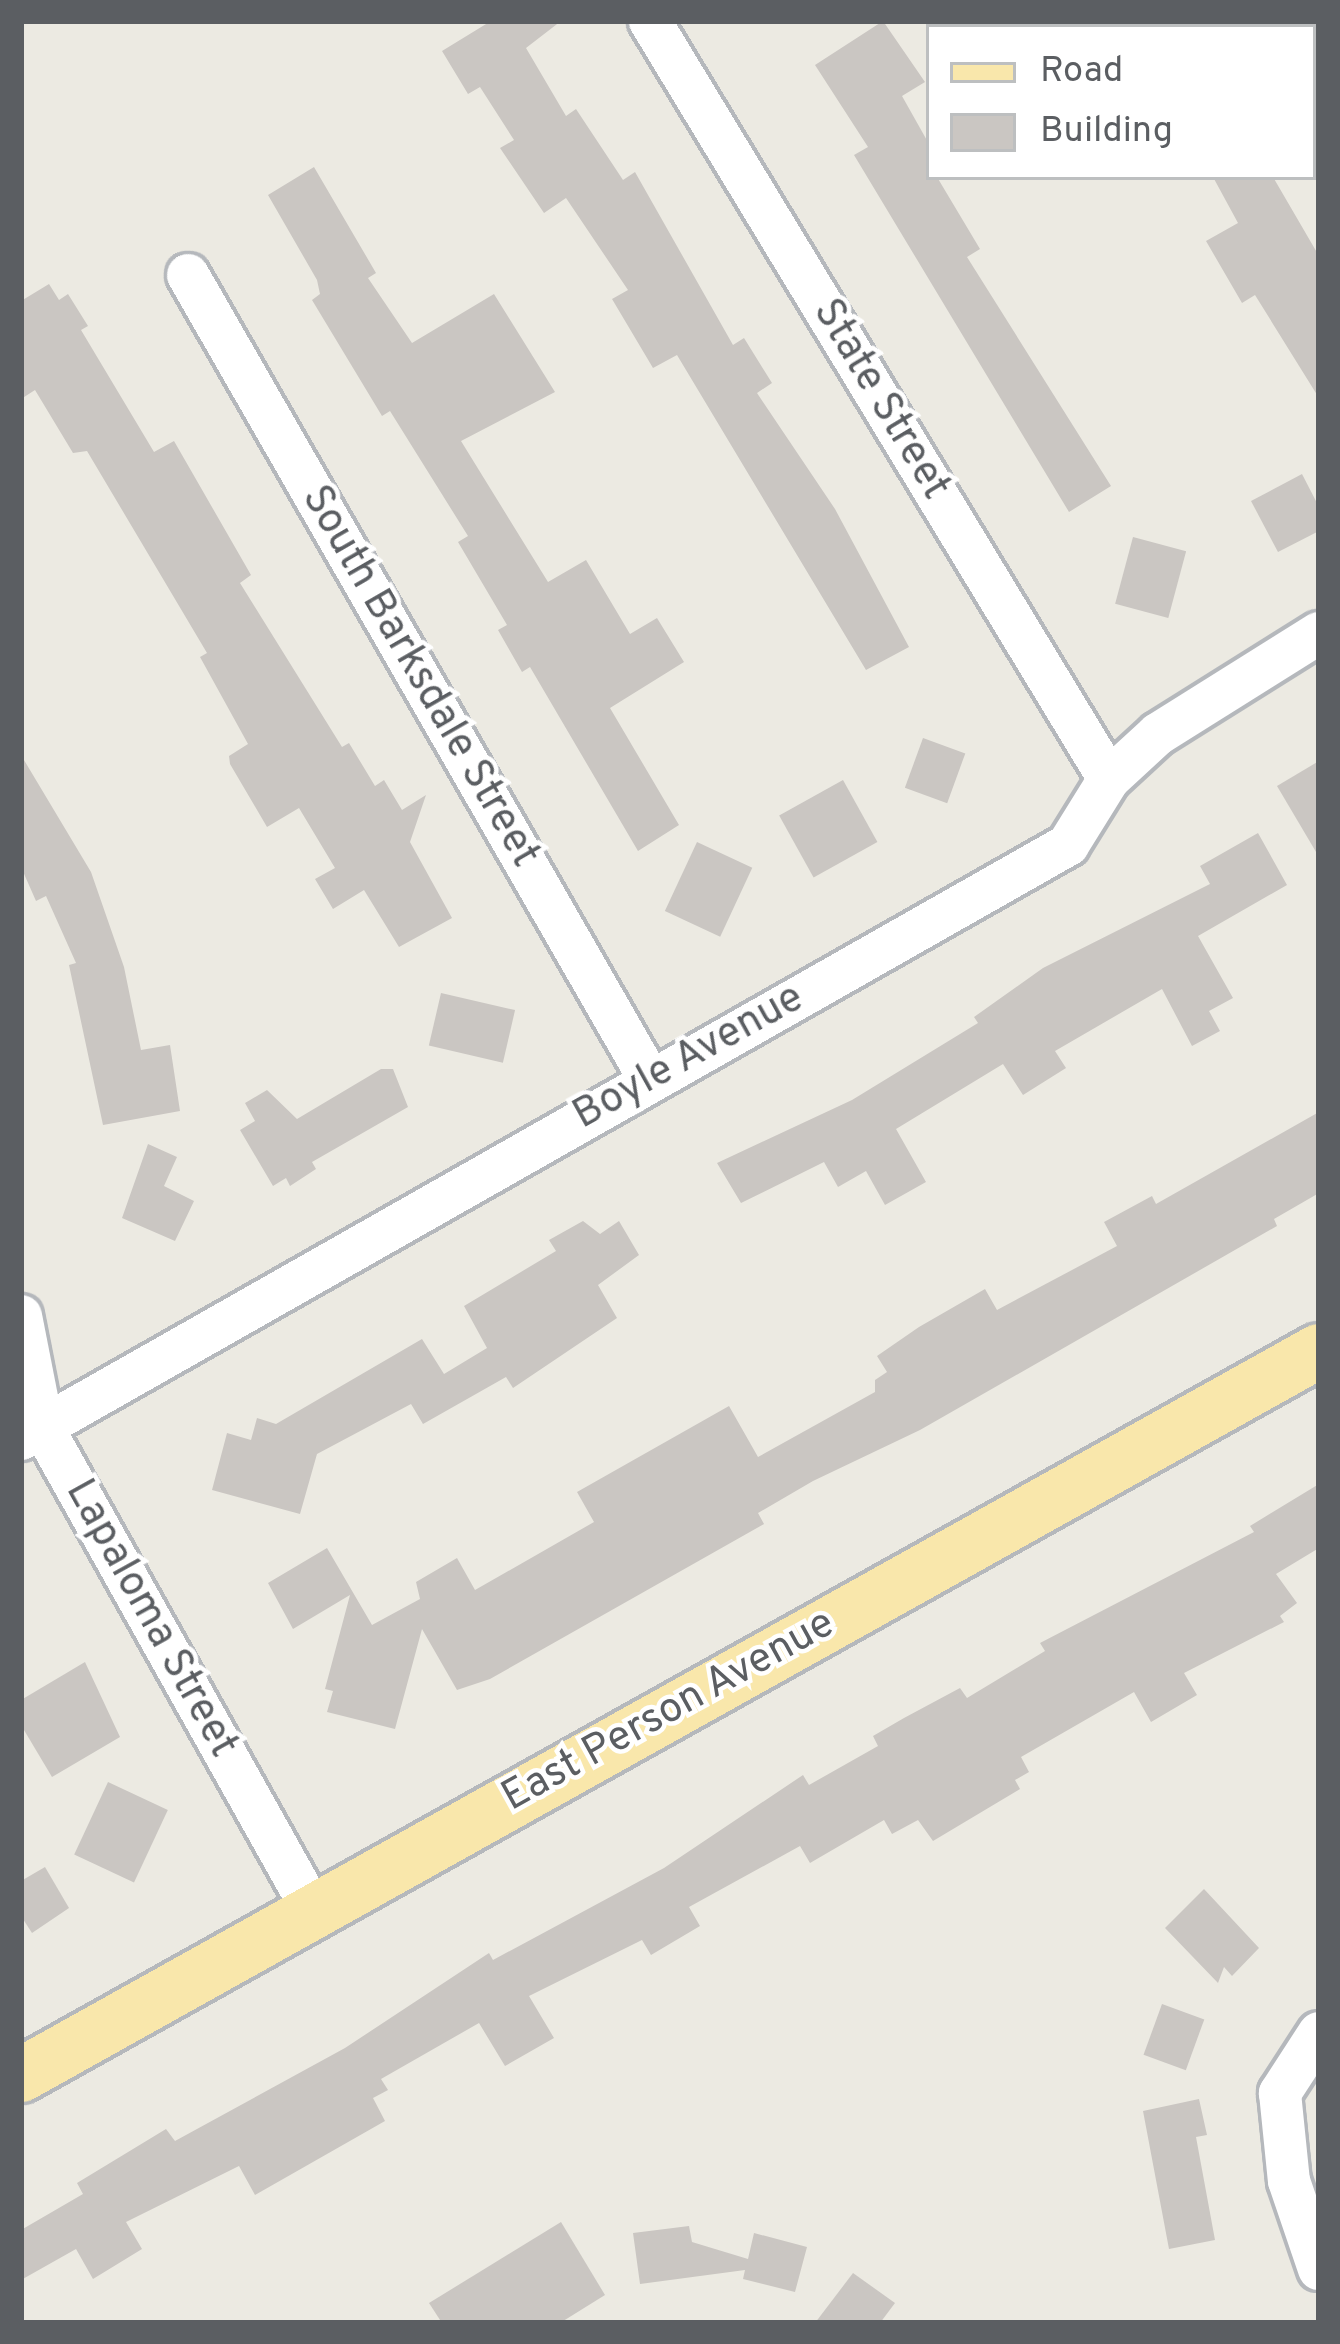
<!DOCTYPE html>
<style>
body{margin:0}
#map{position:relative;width:1340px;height:2344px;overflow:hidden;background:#eceae2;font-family:Overpass,sans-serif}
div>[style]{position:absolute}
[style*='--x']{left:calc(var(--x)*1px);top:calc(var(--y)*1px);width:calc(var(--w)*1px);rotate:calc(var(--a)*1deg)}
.building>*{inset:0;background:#cac6c2;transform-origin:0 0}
.roads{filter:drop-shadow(3px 0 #b5b8bc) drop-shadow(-3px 0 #b5b8bc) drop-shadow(0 3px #b5b8bc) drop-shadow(0 -3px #b5b8bc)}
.minor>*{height:42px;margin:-21px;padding:0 21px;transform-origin:21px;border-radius:21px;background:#fff}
.major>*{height:54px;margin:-27px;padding:0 27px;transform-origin:27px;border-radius:27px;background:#f9e7ab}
span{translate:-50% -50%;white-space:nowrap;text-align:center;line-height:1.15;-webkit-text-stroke:9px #fff;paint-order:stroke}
.street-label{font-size:42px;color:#5b5e62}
.frame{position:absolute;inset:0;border:24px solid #5b5e62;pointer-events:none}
.legend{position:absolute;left:926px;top:24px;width:390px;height:156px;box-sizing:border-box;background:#fff;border:3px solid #bdbfc0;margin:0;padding:15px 21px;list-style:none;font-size:36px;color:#5b5e62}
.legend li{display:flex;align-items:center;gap:24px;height:60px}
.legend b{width:60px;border:3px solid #bdbfc0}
</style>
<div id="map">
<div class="building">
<i style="clip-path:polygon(491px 21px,561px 21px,526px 48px,566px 116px,576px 109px,623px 180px,635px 172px,733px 345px,744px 338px,772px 383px,757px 393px,835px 509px,909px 647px,866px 670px,677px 355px,653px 368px,612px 299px,628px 290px,566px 198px,544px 213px,500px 148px,514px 140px,480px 87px,468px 94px,442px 51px)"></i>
<i style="clip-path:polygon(883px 21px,925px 82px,902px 96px,929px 144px,929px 177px,937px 177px,980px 249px,967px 257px,1111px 486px,1069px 512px,854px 155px,868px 147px,815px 65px)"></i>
<i style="clip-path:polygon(314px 167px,376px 273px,368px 278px,412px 343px,494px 294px,555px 392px,461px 441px,548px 582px,586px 560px,630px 634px,657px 618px,684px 662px,610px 708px,679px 825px,638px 851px,530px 667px,522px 672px,498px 630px,507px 625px,458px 542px,468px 536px,390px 411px,382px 416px,312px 300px,320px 294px,317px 280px,268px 195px)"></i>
<i style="clip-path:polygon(1213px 177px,1273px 177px,1319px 256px,1319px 398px,1255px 295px,1242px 303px,1206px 241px,1238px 223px)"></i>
<i style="clip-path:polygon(49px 284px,59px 300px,68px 294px,88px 326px,81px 330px,154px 452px,174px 441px,251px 575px,240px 583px,342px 747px,349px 743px,375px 786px,384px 780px,402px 810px,426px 795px,410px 842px,452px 918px,399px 947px,364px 890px,333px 909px,315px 879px,335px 868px,299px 808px,267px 827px,230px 764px,229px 756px,248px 744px,200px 657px,207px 653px,87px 451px,73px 453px,35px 390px,21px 399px,21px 301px)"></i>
<i style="clip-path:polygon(1302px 474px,1319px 507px,1319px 531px,1278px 552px,1251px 501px)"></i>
<i style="left:1133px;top:537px;width:55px;height:69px;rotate:15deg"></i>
<i style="left:923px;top:738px;width:45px;height:53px;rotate:20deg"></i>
<i style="clip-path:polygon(21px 755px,91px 872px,124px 967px,141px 1050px,170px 1045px,180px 1111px,103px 1125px,69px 965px,76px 963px,46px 896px,36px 901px,21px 867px)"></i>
<i style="clip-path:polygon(1319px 761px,1319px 857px,1277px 786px)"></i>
<i style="left:843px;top:780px;width:71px;height:73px;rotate:61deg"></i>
<i style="clip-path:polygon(1258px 833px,1287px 885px,1198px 936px,1233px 998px,1209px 1011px,1220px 1031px,1192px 1046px,1162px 989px,1055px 1051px,1066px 1068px,1023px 1095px,1003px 1064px,896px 1129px,926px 1182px,885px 1205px,866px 1171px,838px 1187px,824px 1162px,741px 1203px,717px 1163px,852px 1100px,978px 1023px,974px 1017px,1043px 968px,1210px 884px,1200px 866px)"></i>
<i style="left:697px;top:842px;width:61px;height:76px;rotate:25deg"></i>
<i style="left:441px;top:993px;width:76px;height:54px;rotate:13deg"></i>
<i style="clip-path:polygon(381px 1069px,393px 1069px,408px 1107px,312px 1162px,316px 1169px,290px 1186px,286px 1178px,273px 1186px,240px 1130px,255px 1121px,245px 1103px,267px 1090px,297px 1119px)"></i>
<i style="clip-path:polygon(1319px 1112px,1319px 1193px,1274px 1219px,1277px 1226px,920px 1430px,813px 1481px,758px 1513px,764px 1524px,490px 1679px,457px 1690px,422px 1629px,395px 1729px,327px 1712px,333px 1691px,325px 1689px,350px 1595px,293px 1629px,268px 1583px,327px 1548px,372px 1625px,420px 1599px,416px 1582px,457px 1558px,475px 1590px,594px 1522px,577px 1492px,729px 1406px,758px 1457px,875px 1392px,875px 1380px,887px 1372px,877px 1356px,919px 1327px,985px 1289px,997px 1310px,1117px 1246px,1104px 1222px,1152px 1196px,1156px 1204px)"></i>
<i style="clip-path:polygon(148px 1144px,177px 1157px,164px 1186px,194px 1201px,175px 1241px,122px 1218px)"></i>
<i style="clip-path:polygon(583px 1221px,600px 1234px,619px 1221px,639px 1255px,598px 1285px,617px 1318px,513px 1388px,506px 1377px,423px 1424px,411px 1404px,317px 1454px,300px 1514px,212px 1490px,227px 1433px,251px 1440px,257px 1418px,276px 1424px,422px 1339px,444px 1374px,487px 1348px,464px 1306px,556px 1251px,549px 1240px)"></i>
<i style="clip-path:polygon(1319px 1484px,1319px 1548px,1276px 1574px,1297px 1603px,1280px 1616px,1284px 1622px,1184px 1673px,1197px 1695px,1151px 1722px,1134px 1692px,1021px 1757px,1029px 1772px,1015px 1780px,1020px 1789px,933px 1841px,918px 1820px,892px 1834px,884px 1820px,810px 1863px,800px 1846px,689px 1907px,700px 1926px,651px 1955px,642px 1940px,529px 1996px,554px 2038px,505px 2066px,479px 2023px,381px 2079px,388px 2090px,373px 2098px,385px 2121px,255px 2195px,239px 2166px,126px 2222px,142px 2249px,93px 2279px,76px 2249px,21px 2280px,21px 2230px,83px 2194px,77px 2183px,166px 2129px,175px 2141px,345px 2048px,489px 1953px,493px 1960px,664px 1868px,803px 1775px,809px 1785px,878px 1746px,873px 1736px,904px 1718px,960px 1688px,967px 1698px,1045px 1651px,1040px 1643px,1254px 1532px,1250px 1526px)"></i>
<i style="clip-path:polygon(85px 1662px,120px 1737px,52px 1777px,21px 1725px,21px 1700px)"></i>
<i style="left:108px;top:1782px;width:66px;height:80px;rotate:25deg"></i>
<i style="clip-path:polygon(45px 1867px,69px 1908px,32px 1933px,21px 1916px,21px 1881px)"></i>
<i style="clip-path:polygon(1204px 1889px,1259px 1948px,1232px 1976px,1224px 1967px,1218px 1983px,1165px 1928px)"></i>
<i style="left:1162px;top:2004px;width:45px;height:54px;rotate:20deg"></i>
<i style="clip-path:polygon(1199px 2099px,1207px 2135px,1196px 2137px,1215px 2240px,1169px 2249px,1143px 2111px)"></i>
<i style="clip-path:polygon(561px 2222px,605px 2295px,560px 2323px,442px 2323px,429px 2303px)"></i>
<i style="clip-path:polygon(689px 2226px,692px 2242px,748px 2259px,754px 2233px,807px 2247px,795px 2292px,743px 2279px,745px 2270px,640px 2284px,633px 2233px)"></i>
<i style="clip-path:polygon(853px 2273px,895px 2303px,880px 2323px,815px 2323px)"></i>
</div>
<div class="roads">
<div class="minor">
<i style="--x:650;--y:21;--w:886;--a:58.8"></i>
<i style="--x:188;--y:275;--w:928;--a:60.15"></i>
<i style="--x:21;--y:1316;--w:114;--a:78.9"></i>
<i style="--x:43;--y:1428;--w:551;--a:60.78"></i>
<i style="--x:21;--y:1439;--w:1204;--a:-29.57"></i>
<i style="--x:1068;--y:845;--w:78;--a:-58.2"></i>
<i style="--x:1109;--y:779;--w:67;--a:-42.6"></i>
<i style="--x:1158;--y:734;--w:190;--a:-32.1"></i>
<i style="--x:1319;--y:2033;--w:72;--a:123"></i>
<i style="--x:1280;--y:2093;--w:88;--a:84.2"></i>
<i style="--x:1289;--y:2181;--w:93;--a:71.2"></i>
</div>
<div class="major">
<i style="--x:21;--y:2075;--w:1486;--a:-29.15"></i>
</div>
</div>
<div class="street-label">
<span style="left:880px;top:400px;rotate:59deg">State Street</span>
<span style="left:419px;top:677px;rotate:60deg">South Barksdale Street</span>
<span style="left:689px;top:1058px;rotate:-29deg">Boyle Avenue</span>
<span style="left:150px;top:1619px;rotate:61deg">Lapaloma Street</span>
<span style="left:669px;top:1712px;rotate:-29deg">East Person Avenue</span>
</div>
<div class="frame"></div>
<ul class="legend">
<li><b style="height:15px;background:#f9e7ab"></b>Road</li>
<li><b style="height:33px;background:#cac6c2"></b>Building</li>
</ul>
</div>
